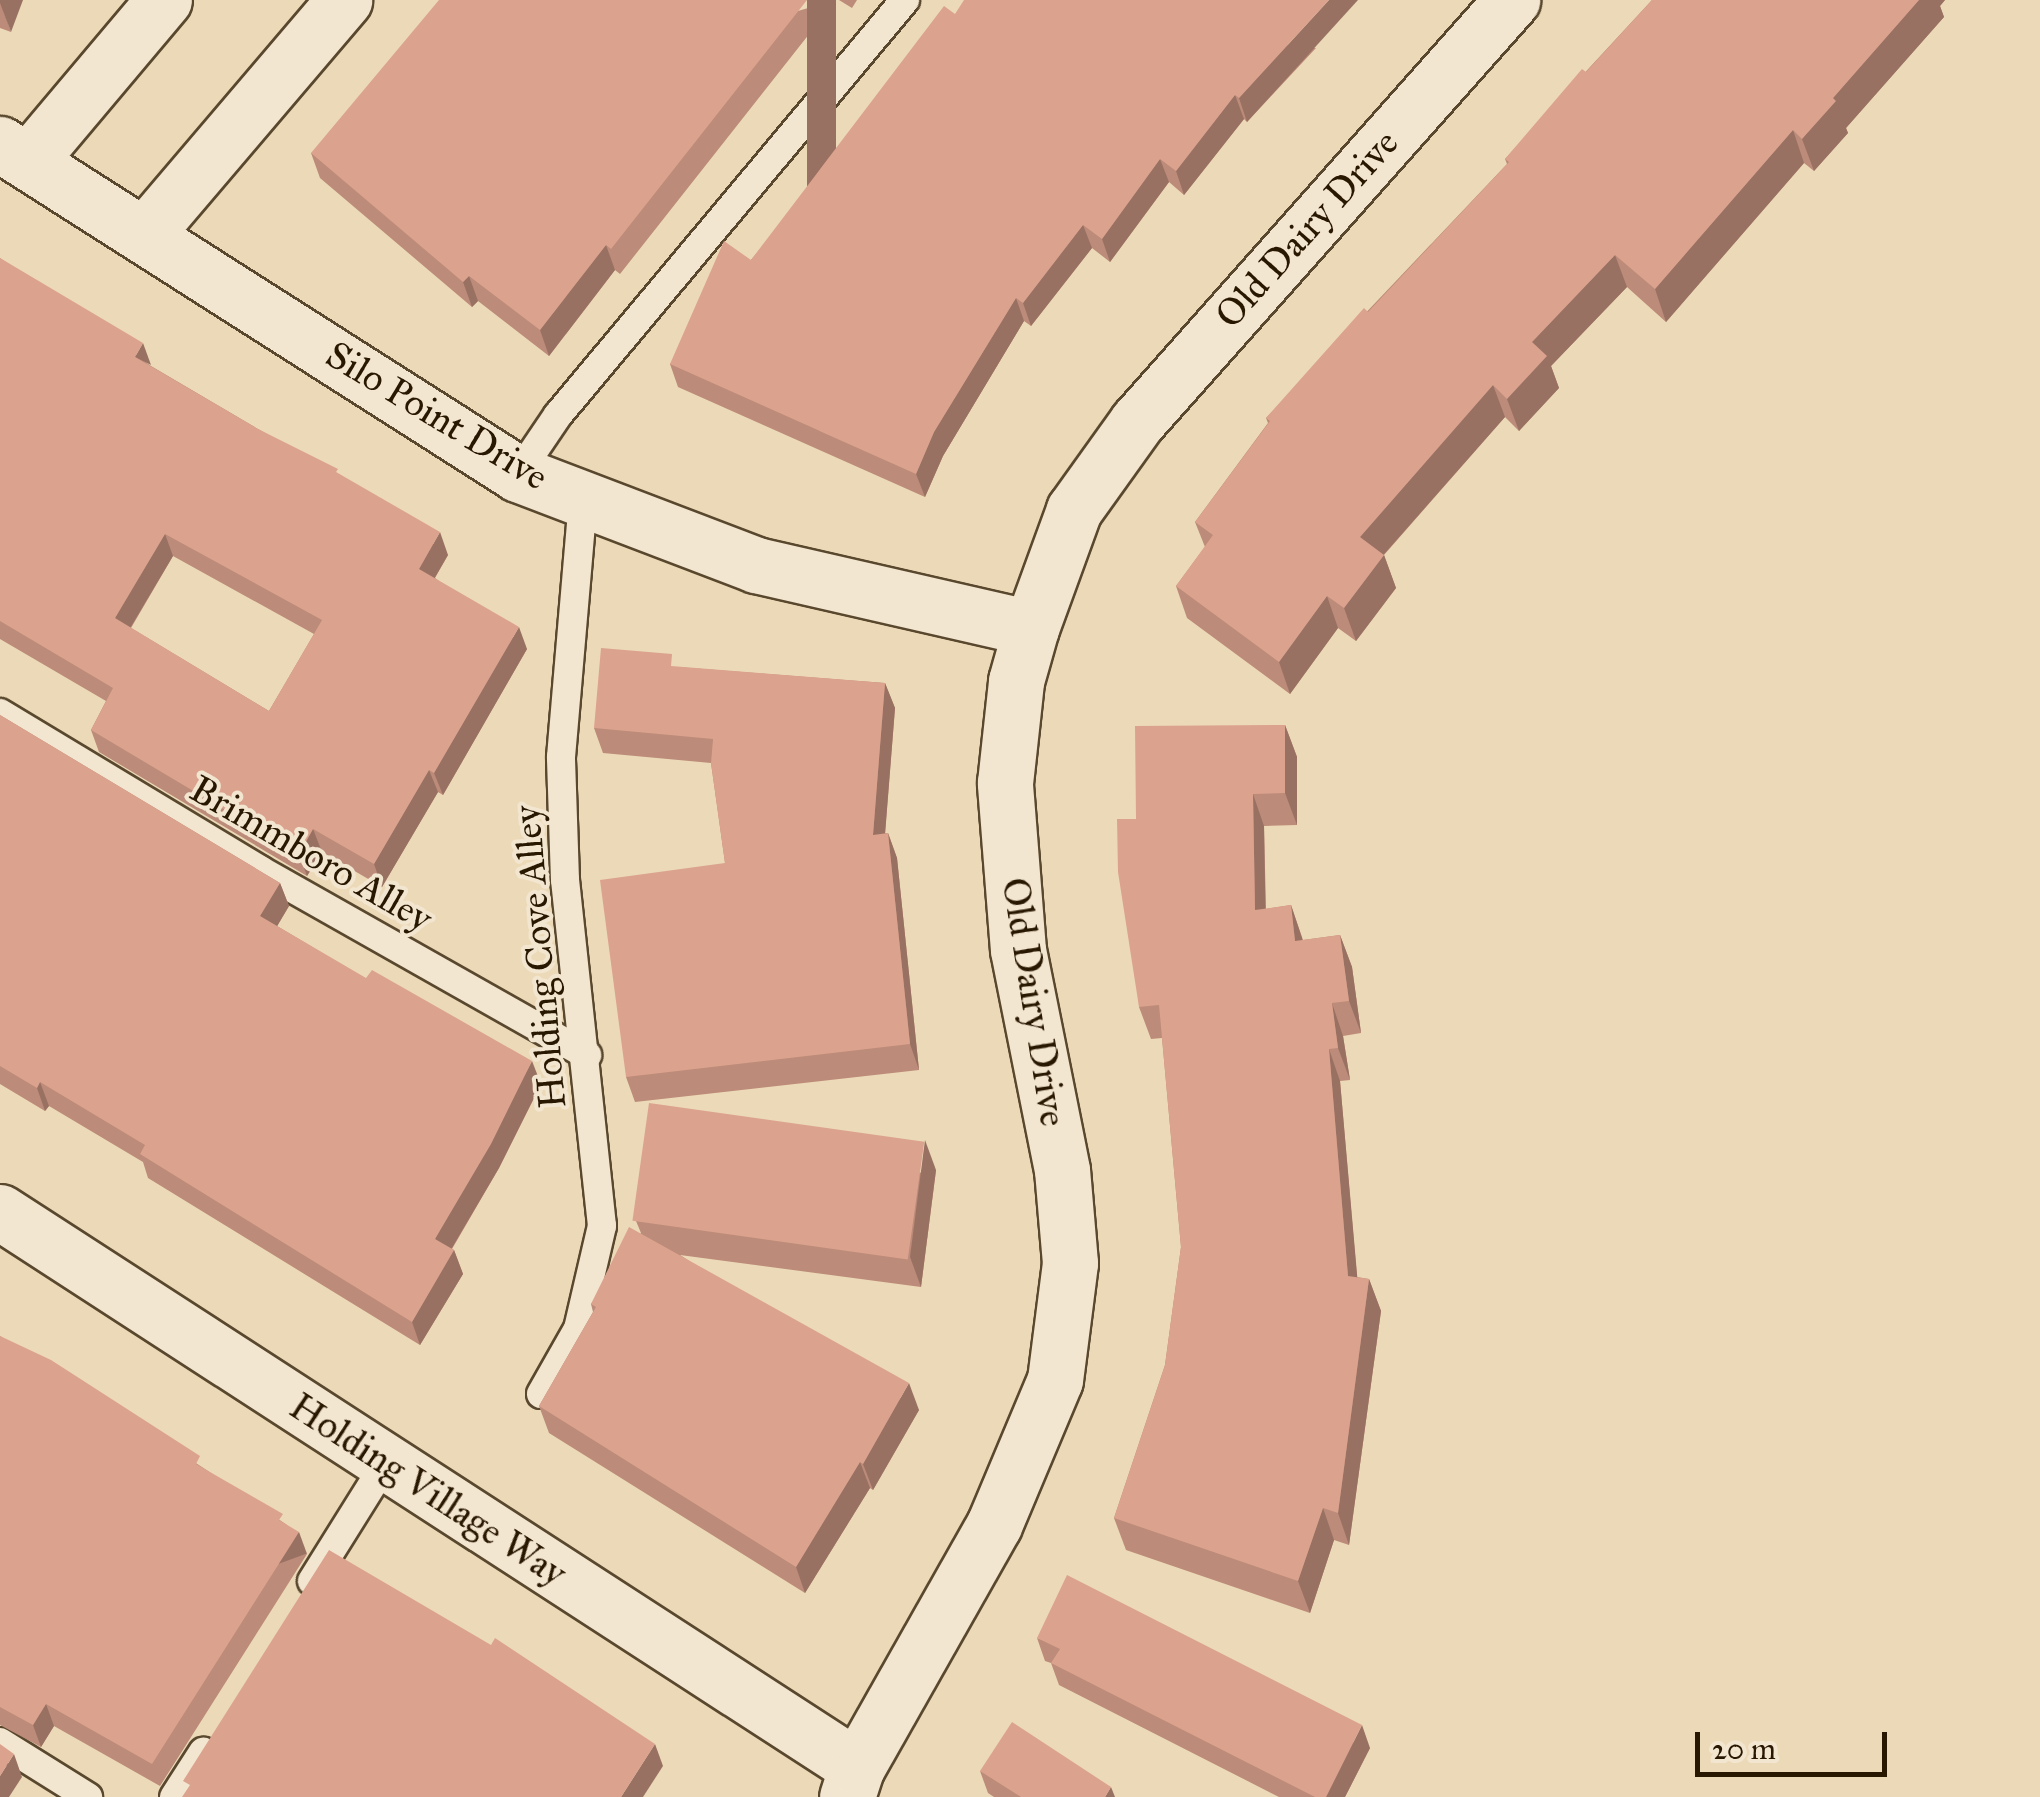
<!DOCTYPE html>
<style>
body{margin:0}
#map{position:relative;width:2040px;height:1797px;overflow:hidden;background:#ecd9b7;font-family:"IM FELL Great Primer",serif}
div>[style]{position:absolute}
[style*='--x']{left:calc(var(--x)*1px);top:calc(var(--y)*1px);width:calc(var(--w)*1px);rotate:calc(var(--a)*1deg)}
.roads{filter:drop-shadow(2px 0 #59482e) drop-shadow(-2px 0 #59482e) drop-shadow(0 2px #59482e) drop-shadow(0 -2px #59482e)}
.service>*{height:28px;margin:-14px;padding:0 14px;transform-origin:14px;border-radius:14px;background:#f3e6d0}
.minor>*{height:55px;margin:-27.5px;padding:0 27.5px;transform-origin:27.5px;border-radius:27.5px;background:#f3e6d0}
.wall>*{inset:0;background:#bc8b79}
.shaded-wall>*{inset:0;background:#997163;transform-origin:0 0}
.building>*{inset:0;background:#dba28d;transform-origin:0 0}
span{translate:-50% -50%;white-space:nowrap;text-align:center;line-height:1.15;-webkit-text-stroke:8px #f3e6d0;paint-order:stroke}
.street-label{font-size:38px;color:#281701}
.scale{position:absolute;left:1695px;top:1732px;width:192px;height:45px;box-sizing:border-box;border:5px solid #281701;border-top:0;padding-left:12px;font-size:30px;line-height:35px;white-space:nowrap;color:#281701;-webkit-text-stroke:8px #f3e6d0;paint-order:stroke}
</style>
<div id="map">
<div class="roads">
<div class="service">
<i style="--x:518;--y:474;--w:71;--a:-55.9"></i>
<i style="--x:558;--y:415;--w:541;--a:-50.1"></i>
<i style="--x:0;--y:713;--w:304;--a:31.1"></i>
<i style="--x:260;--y:870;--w:376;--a:29.5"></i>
<i style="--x:541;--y:1394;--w:75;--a:-60.4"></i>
<i style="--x:578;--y:1329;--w:106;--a:-76.9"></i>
<i style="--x:602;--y:1226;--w:348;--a:-96.1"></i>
<i style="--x:565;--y:880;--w:123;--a:-91.9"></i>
<i style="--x:561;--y:757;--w:257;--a:-85.1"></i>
<i style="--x:312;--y:1581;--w:138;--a:-58"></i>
<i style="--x:0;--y:1742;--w:104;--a:32"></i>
<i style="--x:174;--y:1797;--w:54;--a:-57.2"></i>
</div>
<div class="minor">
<i style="--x:0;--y:144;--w:614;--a:32.5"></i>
<i style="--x:518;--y:474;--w:255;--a:20.9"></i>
<i style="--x:756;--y:565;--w:282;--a:12.9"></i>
<i style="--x:30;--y:159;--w:208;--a:-49.9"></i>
<i style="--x:146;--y:233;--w:306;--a:-49.6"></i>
<i style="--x:0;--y:1212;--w:1021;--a:32.93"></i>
<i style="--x:847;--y:1797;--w:32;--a:-72"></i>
<i style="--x:857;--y:1767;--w:278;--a:-60.5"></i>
<i style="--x:994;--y:1525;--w:157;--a:-67.2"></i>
<i style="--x:1055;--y:1380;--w:118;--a:-82.7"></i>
<i style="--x:1070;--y:1263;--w:93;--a:-94.9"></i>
<i style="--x:1062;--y:1170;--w:224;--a:-101.3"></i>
<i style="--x:1018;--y:950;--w:168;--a:-94.5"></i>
<i style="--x:1005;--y:783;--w:103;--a:-83.8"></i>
<i style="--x:1016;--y:681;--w:55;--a:-74.2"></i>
<i style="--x:1031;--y:628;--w:126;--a:-70"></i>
<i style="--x:1074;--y:510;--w:108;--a:-54.4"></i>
<i style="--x:1137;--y:422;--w:565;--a:-48.37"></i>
</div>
</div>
<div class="wall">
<i style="clip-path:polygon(0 0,11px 32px,0 28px)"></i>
<i style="clip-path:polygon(836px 0,620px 274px,615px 270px,549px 356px,478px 301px,472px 307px,320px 178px,311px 153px)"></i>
<i style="clip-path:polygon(839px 0,857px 0,852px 8px)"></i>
<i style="clip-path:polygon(1652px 0,1945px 0,1940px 6px,1944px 17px,1846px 128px,1848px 133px,1814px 171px,1804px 163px,1666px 322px,1627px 287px,1551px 366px,1559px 388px,1519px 431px,1505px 417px,1384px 555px,1396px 588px,1356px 641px,1338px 628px,1290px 694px,1187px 618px,1176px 586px,1205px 547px,1195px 522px,1268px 423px,1266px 418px,1507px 164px,1505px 159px)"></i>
<i style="clip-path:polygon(955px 14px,1316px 48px,1247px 122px,1244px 119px,1184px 195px,1169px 182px,1110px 262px,1092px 248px,1031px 326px,1024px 321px,943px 456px,925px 497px,678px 387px,670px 364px,751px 260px)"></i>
<i style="clip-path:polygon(evenodd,0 258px,151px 366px,258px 429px,340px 475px,448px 555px,435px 578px,527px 649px,443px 795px,438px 792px,382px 887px,322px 852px,307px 876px,99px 752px,91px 730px,106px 701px,0 639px,0 258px,173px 556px,314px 634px,269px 711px,131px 628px,173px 556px)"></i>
<i style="clip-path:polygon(677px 667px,885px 683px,895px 708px,885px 833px,888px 833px,897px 858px,919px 1070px,635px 1102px,626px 1077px,725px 863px,711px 763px,603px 753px,594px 728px)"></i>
<i style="clip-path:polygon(0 715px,280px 883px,289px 906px,277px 926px,541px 1084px,499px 1168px,452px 1249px,454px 1250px,463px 1274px,420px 1345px,148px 1178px,143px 1162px,49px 1106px,45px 1111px,0 1084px)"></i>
<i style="clip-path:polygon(1285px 725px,1297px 757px,1297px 825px,1264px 826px,1266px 909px,1291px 905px,1303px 940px,1340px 935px,1352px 967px,1361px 1033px,1343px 1036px,1350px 1080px,1340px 1081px,1357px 1277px,1369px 1279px,1381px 1311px,1349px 1545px,1334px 1540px,1310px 1613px,1126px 1550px,1114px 1518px,1165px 1365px,1181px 1247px,1162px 1038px,1151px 1039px,1139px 1007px,1136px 819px)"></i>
<i style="clip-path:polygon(936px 1170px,921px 1287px,680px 1255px,919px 1410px,873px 1490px,870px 1488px,805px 1593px,549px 1433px,539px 1406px,593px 1312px,591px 1304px,641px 1233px,636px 1221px)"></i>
<i style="clip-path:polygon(0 1336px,205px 1469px,287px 1525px,307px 1554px,160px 1786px,54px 1726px,41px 1747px,0 1725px)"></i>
<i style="clip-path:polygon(1037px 1638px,1370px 1748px,1345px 1797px,1279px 1797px,1059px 1685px,1051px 1663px,1045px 1661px)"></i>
<i style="clip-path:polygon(980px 1771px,1105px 1797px,994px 1797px,988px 1793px)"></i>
</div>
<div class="shaded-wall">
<i style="clip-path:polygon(0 0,23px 0,11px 32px,0 3px)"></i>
<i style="left:807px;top:0;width:29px;height:317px"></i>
<i style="clip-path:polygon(1329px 0,1358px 0,1247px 122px,1239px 98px)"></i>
<i style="clip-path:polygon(1919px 0,1945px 0,1940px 6px,1944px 17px,1846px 128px,1848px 133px,1814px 171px,1802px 139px,1833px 98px)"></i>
<i style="clip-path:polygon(1235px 95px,1244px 119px,1184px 195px,1176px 171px)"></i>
<i style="clip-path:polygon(1793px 130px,1804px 163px,1666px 322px,1655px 289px)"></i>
<i style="clip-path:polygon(1160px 159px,1169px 182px,1110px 262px,1102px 239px)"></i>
<i style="clip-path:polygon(1083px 225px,1092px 248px,1031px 326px,1023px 303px)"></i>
<i style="clip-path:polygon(606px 245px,615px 270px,549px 356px,540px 330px)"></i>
<i style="clip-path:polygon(1615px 255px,1627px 287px,1551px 366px,1559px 388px,1519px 431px,1507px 399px,1532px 342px)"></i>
<i style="clip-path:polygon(469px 276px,478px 301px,472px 307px,463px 282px)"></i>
<i style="clip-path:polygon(1016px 298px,1024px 321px,943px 456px,925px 497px,916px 474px,934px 432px)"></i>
<i style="clip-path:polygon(143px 343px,151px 365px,135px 357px)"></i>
<i style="clip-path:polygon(1493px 385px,1505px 417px,1371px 569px,1360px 537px)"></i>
<i style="clip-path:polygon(440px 532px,448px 555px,427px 591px,419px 569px)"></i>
<i style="clip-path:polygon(165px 534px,173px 556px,123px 640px,115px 618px)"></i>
<i style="clip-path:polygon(1384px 555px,1396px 588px,1356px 641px,1344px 608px)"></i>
<i style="clip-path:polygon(1327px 596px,1338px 628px,1290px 694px,1279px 662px)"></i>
<i style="clip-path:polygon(519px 627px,527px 649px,443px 795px,434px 773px)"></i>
<i style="clip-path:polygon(885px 683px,895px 708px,883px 860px,873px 835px)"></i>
<i style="clip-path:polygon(1285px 725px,1297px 757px,1297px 825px,1285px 793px)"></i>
<i style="clip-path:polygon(429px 770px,438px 792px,382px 887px,374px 864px)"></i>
<i style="clip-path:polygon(1253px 794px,1264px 826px,1266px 942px,1255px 910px)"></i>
<i style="clip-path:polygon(313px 829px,322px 852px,307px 876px,299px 854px)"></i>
<i style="clip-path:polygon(888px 833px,897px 858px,919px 1070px,910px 1044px)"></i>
<i style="clip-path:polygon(280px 883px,289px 906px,269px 940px,260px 916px)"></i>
<i style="clip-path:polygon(1291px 905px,1302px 938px,1307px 973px,1295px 941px)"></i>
<i style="clip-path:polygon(1340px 935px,1352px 967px,1361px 1033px,1349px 1001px)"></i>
<i style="clip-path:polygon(1332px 1003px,1343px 1036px,1350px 1080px,1338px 1048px)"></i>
<i style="clip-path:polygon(1329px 1049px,1340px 1081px,1360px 1308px,1348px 1276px)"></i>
<i style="clip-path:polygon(532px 1061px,541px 1084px,499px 1168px,443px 1263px,435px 1239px)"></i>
<i style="clip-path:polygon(40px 1082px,49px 1106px,45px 1111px,37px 1088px)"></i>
<i style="clip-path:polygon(925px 1140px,936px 1170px,921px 1287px,910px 1257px)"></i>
<i style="clip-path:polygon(454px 1250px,463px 1274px,420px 1345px,412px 1322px)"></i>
<i style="clip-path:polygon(1369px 1279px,1381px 1311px,1349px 1545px,1338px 1513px)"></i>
<i style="clip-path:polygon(909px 1383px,919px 1410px,873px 1490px,863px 1464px)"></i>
<i style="clip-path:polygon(860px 1462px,870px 1488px,805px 1593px,796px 1567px)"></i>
<i style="clip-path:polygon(1323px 1508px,1334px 1540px,1310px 1613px,1298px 1581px)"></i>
<i style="left:299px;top:1532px;width:23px;height:275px;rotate:70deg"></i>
<i style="clip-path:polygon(46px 1704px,54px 1726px,41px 1747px,33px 1725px)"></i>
<i style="clip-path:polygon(1362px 1725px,1370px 1748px,1345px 1797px,1326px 1797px)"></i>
<i style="clip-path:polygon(655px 1744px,663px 1766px,643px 1797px,621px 1797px)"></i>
<i style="clip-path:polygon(14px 1754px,22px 1777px,9px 1797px,0 1797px,0 1776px)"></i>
<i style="clip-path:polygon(1111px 1787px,1115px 1797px,1105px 1797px)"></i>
</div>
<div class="building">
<i style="clip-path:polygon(439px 0,807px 0,611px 249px,606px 245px,540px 330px,469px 276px,463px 282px,311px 153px)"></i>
<i style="clip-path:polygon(964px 0,1329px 0,1239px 98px,1235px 95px,1176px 171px,1160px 159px,1102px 239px,1083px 225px,1023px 303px,1016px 298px,934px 432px,916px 474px,670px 364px,724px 241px,751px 260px,944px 6px,955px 14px)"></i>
<i style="clip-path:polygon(1652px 0,1919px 0,1833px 98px,1836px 101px,1802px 139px,1793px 130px,1655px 289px,1615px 255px,1532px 342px,1547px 356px,1507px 399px,1493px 385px,1360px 537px,1384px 555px,1344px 608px,1327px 596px,1279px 662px,1176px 586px,1213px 535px,1195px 522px,1270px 421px,1266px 418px,1364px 308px,1368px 312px,1509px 162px,1505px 159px,1582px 69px,1586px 72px)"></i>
<i style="clip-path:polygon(evenodd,0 258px,143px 343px,135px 357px,258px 429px,338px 469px,336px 472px,440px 532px,419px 569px,519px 627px,434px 773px,429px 770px,374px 864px,313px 829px,299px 854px,91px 730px,113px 688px,0 621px,0 258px,165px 534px,322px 620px,269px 711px,115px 618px,165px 534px)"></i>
<i style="clip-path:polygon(601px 648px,672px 654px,671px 666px,885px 683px,873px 835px,888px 833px,910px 1044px,626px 1077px,600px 880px,725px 863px,711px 763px,713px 739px,594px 728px)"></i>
<i style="clip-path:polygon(0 715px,280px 883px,260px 916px,366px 978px,372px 970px,532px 1061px,491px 1144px,435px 1239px,454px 1250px,412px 1322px,140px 1154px,145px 1145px,40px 1082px,37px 1088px,0 1066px)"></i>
<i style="clip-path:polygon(1285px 725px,1285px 793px,1253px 794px,1255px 910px,1291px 905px,1295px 941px,1340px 935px,1349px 1001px,1332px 1003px,1338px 1048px,1329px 1049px,1348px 1276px,1369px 1279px,1338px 1513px,1323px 1508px,1298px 1581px,1114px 1518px,1165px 1365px,1181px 1247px,1159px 1005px,1139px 1007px,1118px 872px,1117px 819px,1136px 819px,1135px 726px)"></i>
<i style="left:649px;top:1103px;width:278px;height:119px;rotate:8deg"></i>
<i style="clip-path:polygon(629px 1227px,909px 1383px,863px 1464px,860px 1462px,796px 1567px,539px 1406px,596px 1307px,591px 1304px)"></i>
<i style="clip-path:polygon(0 1336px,51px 1360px,200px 1456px,196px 1464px,283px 1514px,279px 1520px,299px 1532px,152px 1764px,46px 1704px,33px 1725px,0 1707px)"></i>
<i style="clip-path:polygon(329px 1550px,491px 1645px,495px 1638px,655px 1744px,621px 1797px,182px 1797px,190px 1785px,183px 1781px)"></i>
<i style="clip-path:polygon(1067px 1575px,1362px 1725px,1326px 1797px,1315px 1797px,1051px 1663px,1060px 1649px,1037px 1638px)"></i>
<i style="clip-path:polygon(1012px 1722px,1111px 1787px,1105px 1797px,1021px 1797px,980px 1771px)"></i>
<i style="clip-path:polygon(0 1744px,14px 1754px,0 1776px)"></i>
</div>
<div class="street-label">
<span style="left:1307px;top:229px;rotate:-48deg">Old Dairy Drive</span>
<span style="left:437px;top:416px;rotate:31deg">Silo Point Drive</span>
<span style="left:311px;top:854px;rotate:30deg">Brimmboro Alley</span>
<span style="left:540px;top:957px;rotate:-95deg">Holding Cove Alley</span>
<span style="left:1034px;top:1002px;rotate:81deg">Old Dairy Drive</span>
<span style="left:428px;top:1490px;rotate:33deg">Holding Village Way</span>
</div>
<div class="scale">20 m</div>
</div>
